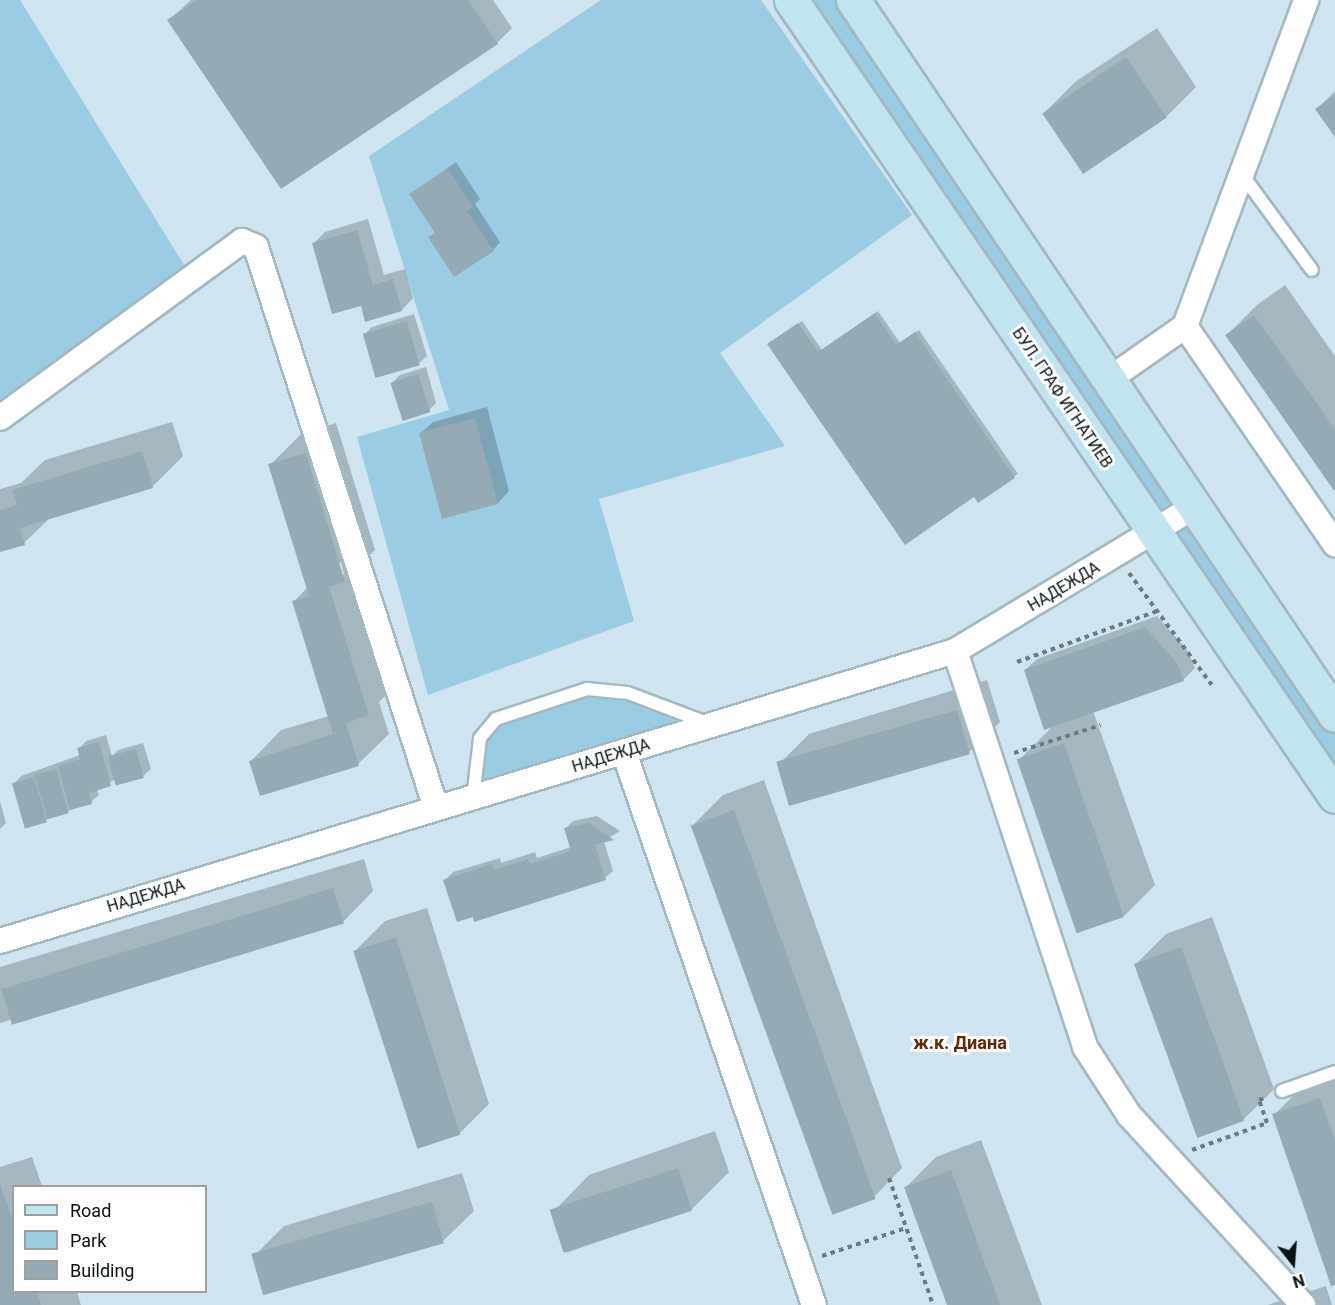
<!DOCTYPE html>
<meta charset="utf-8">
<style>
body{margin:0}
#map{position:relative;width:1335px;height:1305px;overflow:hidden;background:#cfe4ee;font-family:Roboto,sans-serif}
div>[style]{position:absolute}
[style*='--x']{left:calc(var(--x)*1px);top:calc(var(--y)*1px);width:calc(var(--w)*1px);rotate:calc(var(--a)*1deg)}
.green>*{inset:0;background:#9bcde2}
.shadow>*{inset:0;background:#0003}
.building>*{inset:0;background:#95aab3;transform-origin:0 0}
.path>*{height:4px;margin-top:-2px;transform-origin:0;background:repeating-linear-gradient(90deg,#6d7c82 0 4.5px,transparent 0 9px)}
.roads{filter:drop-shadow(2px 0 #a3b8c1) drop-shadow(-2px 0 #a3b8c1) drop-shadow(0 2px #a3b8c1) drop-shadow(0 -2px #a3b8c1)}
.lane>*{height:12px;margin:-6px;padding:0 6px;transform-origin:6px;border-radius:6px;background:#fff}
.street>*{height:24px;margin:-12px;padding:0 12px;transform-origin:12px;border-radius:12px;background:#fff}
.secondary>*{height:33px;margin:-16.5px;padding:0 16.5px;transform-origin:16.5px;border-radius:16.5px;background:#c1e4ef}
span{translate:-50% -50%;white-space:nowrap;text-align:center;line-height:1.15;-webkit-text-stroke:6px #fff;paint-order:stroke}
.street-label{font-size:16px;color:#091114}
.neighbourhood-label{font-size:18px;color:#652701;font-weight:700}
.legend{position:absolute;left:12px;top:1185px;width:195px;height:108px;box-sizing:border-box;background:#fff;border:2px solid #9da0a1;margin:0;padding:8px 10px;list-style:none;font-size:18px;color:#091114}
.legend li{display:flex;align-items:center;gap:12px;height:30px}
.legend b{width:30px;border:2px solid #9da0a1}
.north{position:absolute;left:1263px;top:1233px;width:60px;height:60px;-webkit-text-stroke:4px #fff;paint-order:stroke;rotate:163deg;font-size:16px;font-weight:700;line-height:24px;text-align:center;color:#091114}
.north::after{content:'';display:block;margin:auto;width:21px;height:27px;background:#091114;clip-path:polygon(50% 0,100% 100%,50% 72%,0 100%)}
</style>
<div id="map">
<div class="green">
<i style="clip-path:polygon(0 0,20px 0,191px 276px,0 418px)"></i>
<i style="clip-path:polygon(601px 0,761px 0,912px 215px,720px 353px,785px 446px,599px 499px,634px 621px,428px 695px,357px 437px,449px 410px,369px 156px)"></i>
<i style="clip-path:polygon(791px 0,853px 0,1335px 715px,1335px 796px)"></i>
<i style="clip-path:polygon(587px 689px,628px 693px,714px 725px,473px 798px,480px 738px,496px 719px)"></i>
</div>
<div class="shadow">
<i style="clip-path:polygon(191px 0,493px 0,512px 28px,497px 43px,169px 20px)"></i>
<i style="clip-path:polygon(1157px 28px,1196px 87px,1166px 117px,1044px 113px,1075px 82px)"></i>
<i style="clip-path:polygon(1335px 91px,1335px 135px,1317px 109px)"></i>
<i style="clip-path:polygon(456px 162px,480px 199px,475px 204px,500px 242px,493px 250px,430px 237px,436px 232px,411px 194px)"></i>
<i style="clip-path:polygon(368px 219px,384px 275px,405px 269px,413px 298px,402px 310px,366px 320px,362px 304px,313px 244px,325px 232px)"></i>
<i style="clip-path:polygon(1285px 285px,1335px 356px,1335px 489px,1227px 335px,1257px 305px)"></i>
<i style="clip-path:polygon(878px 311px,900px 343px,919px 330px,1018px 474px,979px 501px,773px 341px,802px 321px,822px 350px)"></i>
<i style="clip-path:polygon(414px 314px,427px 356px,419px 363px,365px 334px,372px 327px)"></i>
<i style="clip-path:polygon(426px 367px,436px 403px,429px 410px,392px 383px,400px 375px)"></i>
<i style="clip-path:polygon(487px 407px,509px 491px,498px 503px,444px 517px,421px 433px,433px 422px)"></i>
<i style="clip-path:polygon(172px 422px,183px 456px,152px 487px,51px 517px,24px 543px,0 550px,0 489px,21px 483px,45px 460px)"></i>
<i style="clip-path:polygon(evenodd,336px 423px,375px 550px,361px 564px,398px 683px,379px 702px,389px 734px,358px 764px,251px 761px,281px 730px,329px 716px,294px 601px,308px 587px,270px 465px,301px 434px,336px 423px,341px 562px,344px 574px,342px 576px,338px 564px,341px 562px)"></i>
<i style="clip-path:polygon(1157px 616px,1188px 651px,1195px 668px,1183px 680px,1093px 711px,1155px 885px,1124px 916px,1019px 760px,1054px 725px,1025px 670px,1037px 659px)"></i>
<i style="clip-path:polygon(987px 680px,1000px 722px,969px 752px,779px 764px,809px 734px)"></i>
<i style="clip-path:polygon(106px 735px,112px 756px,118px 750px,143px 743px,151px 769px,143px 776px,116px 779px,97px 789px,99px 795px,91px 802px,46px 820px,14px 784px,21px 776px,80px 755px,79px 749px,86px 741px)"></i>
<i style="clip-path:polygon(764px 780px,902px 1168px,872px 1199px,692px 826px,723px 795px)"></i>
<i style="clip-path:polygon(0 801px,6px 823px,0 829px)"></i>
<i style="clip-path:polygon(597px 816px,620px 831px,604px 841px,613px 871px,605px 878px,473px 915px,445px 880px,453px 872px,500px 858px,501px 863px,535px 852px,537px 858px,571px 847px,566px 828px,573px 821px)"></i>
<i style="clip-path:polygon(364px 859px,373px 891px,343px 922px,0 1023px,0 967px)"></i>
<i style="clip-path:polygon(427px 908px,489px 1104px,459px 1134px,355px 951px,385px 921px)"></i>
<i style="clip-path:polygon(1212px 917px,1274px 1089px,1244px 1119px,1198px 1136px,1135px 965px,1166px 934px)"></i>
<i style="clip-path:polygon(1335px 1074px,1335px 1283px,1274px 1115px,1305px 1084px)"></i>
<i style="clip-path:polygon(715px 1131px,729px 1172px,692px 1209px,566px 1253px,552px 1213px,589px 1175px)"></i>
<i style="clip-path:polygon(981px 1140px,1042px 1305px,949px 1305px,905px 1188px,936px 1157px)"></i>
<i style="clip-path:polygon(32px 1157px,42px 1186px,14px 1186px,14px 1292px,77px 1292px,81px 1305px,0 1305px,0 1167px)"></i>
<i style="clip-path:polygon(462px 1173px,474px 1211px,443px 1241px,253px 1257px,284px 1226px)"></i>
<i style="clip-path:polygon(1326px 1286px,1332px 1305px,1268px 1305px)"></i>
</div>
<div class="building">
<i style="clip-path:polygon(197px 0,468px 0,498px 44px,281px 189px,167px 20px)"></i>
<i style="left:1126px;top:57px;width:73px;height:101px;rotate:56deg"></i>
<i style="clip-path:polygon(1335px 95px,1335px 137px,1315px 109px)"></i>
<i style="clip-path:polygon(448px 168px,473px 207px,467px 211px,494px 251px,454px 277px,428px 237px,435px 233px,409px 194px)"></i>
<i style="clip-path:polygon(357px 230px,373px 285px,393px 279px,402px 311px,365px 322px,361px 306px,332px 314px,312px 243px)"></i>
<i style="clip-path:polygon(875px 313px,896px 345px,915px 332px,1015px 478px,978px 503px,974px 497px,905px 545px,767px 344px,798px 323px,818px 352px)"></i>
<i style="clip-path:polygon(1254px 315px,1335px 429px,1335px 492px,1225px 335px)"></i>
<i style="left:407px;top:321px;width:46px;height:46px;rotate:74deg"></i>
<i style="left:418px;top:374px;width:40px;height:29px;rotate:72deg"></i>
<i style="left:475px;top:418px;width:89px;height:58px;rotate:75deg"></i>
<i style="clip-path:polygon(142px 451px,153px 488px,20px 528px,25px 545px,0 552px,0 510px,17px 505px,12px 490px)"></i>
<i style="clip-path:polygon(306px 453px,345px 582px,329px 587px,369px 715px,346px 723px,359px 766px,260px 796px,249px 761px,333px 734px,292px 601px,309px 596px,268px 464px)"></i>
<i style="clip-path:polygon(1145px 627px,1177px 663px,1184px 681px,1044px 730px,1024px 670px)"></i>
<i style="left:957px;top:710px;width:46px;height:188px;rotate:74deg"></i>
<i style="clip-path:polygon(99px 742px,111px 786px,89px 793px,92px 804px,70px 810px,58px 766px,80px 759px,77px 748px)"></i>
<i style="left:1064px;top:743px;width:184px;height:50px;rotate:71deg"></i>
<i style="left:136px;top:749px;width:30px;height:29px;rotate:75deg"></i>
<i style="left:56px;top:769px;width:46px;height:22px;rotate:74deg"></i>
<i style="left:34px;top:777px;width:47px;height:23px;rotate:74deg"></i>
<i style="left:734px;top:810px;width:414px;height:46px;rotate:70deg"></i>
<i style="clip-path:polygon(589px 823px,614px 840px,595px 845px,606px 880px,474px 922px,473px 917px,457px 922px,443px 880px,492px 864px,494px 870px,528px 859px,530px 864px,571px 851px,564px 828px)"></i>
<i style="left:333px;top:888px;width:37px;height:347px;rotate:73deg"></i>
<i style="left:396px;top:937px;width:208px;height:45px;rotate:72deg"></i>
<i style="left:1181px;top:947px;width:185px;height:50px;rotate:70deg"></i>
<i style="clip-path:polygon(1320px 1098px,1335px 1140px,1335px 1285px,1331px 1286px,1272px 1114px)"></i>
<i style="left:678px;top:1168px;width:45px;height:135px;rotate:72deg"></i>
<i style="clip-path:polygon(951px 1170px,1000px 1305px,947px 1305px,924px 1242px,904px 1187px)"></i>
<i style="clip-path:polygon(0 1184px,14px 1223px,14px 1292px,36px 1292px,41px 1305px,0 1305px)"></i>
<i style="left:432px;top:1202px;width:43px;height:188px;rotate:74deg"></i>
</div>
<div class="path">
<i style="--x:1129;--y:573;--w:139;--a:53.5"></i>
<i style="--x:1017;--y:662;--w:149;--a:-20"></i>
<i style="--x:1014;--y:753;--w:91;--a:-17.8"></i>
<i style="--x:1192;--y:1150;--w:80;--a:-19.8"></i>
<i style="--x:1267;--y:1123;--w:24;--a:-109"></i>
<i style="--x:1259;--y:1100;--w:9;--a:-21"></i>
<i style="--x:889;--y:1178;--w:134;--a:70.9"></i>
<i style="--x:822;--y:1256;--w:89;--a:-18.4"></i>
</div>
<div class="roads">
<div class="lane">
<i style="--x:1241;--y:173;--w:120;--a:53.8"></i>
<i style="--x:473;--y:798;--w:60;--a:-83.3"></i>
<i style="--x:480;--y:738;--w:25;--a:-50"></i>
<i style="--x:496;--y:719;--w:96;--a:-18.2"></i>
<i style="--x:587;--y:689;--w:41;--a:5.6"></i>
<i style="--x:628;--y:693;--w:85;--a:20.8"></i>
<i style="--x:1282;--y:1091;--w:56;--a:-19.7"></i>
</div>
<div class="street">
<i style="--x:1185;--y:326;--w:265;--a:55.5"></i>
<i style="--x:1108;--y:380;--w:94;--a:-35"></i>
<i style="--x:1185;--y:326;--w:348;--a:-69.6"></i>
<i style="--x:0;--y:418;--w:300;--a:-36.2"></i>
<i style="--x:242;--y:241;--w:15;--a:23"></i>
<i style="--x:256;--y:247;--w:589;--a:72.21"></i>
<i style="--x:955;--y:651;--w:417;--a:71.8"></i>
<i style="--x:1085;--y:1047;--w:81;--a:57.1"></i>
<i style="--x:1129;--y:1115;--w:258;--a:47.5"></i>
<i style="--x:624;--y:752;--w:585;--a:71.04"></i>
<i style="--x:0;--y:941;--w:998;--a:-16.89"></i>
<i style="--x:955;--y:651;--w:279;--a:-31.1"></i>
</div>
<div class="secondary">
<i style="--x:791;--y:0;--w:964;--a:55.65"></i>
<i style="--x:853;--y:0;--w:862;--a:56.02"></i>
</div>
</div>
<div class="street-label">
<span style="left:1062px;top:398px;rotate:56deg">БУЛ. ГРАФ ИГНАТИЕВ</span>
<span style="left:1064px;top:587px;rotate:-31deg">НАДЕЖДА</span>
<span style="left:611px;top:756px;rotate:-17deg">НАДЕЖДА</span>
<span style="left:146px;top:896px;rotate:-17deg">НАДЕЖДА</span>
</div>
<div class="neighbourhood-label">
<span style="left:960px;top:1043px">ж.к. Диана</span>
</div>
<ul class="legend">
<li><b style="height:8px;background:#c1e4ef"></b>Road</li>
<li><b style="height:16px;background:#9bcde2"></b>Park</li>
<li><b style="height:16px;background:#95aab3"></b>Building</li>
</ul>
<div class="north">N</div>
</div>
